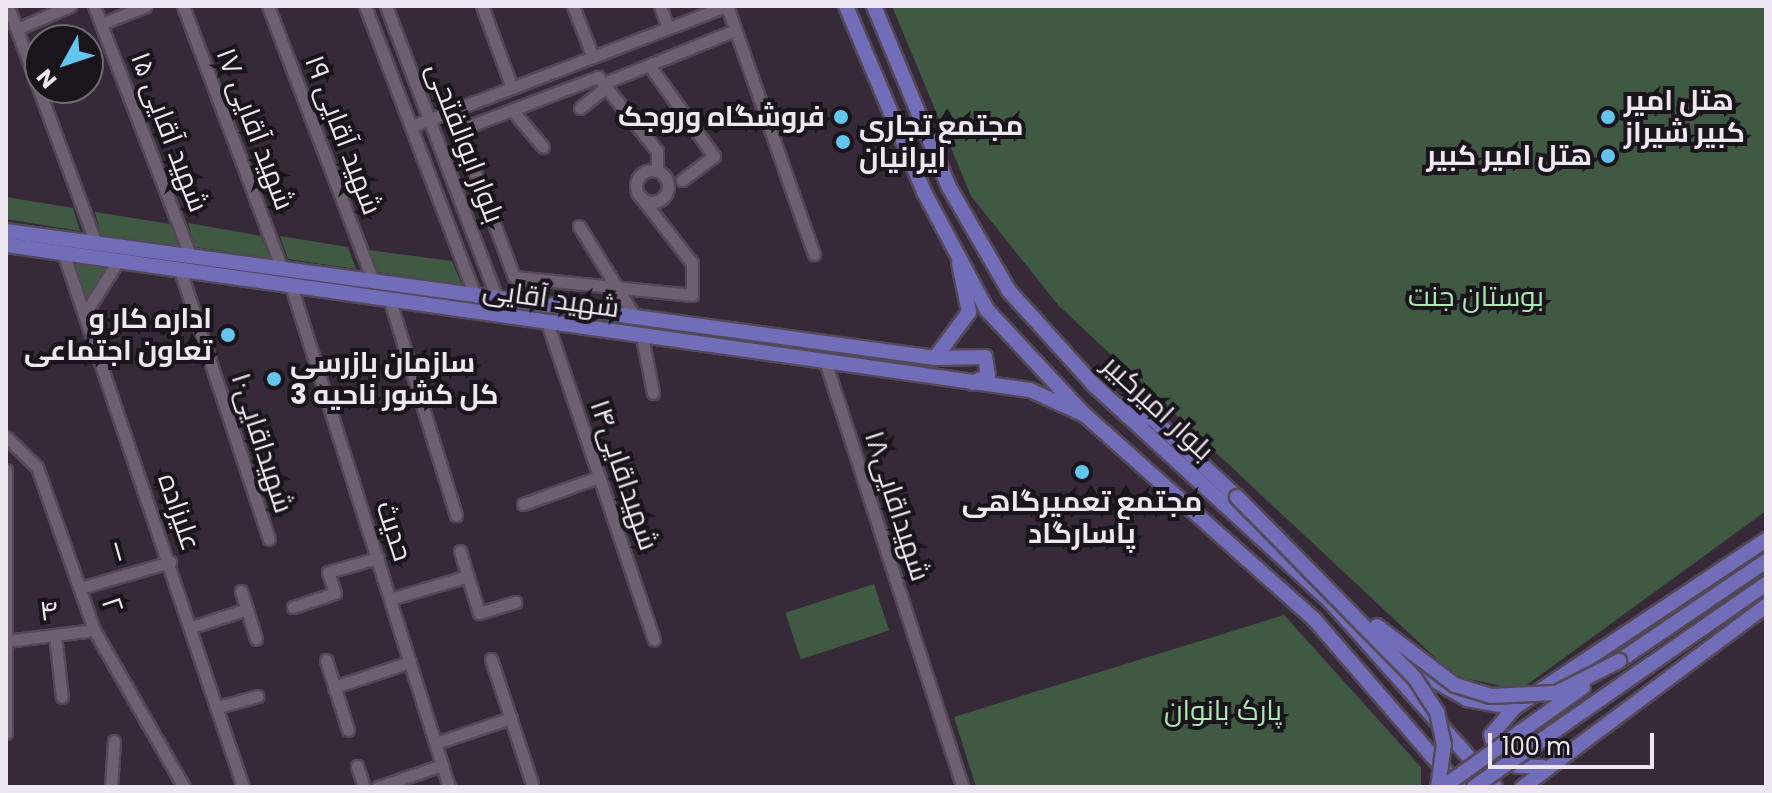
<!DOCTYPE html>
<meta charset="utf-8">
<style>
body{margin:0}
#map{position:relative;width:1772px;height:793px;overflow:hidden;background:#362a39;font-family:Poppins,Cairo,sans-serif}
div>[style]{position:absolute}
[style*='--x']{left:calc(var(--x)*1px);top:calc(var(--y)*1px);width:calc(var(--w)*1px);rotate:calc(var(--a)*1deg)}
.green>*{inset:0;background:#405943;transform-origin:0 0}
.roads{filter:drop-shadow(2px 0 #534956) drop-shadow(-2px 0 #534956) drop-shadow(0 2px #534956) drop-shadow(0 -2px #534956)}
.minor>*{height:11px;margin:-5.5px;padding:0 5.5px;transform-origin:5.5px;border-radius:5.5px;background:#6d6071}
.minor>.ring{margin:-5.5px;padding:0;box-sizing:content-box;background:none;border:11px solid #6d6071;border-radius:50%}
.major>*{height:14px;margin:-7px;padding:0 7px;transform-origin:7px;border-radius:7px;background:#716db9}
.bridges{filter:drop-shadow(2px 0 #534956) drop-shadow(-2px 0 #534956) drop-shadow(0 2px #534956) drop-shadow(0 -2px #534956)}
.major-bridge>*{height:14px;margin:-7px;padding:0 7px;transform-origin:7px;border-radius:7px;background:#716db9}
.dots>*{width:22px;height:22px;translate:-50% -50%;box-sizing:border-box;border:4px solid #1a151c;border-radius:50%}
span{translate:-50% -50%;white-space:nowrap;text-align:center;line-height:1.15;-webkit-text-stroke:8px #1a151c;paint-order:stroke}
.poi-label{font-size:28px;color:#eee6f0;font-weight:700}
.left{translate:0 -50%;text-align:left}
.right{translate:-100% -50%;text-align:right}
.street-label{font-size:28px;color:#eee6f0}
.park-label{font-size:28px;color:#aae9b0}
.frame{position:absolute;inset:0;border:8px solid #eee6f0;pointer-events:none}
.north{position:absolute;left:24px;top:24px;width:80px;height:80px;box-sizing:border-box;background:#1a151c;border:2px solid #6f6971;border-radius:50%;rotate:230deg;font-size:22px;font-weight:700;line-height:32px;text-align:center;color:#eee6f0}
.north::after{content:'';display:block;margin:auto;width:28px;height:36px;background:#64c5ee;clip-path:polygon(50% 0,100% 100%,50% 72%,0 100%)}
.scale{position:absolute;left:1488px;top:733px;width:166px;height:36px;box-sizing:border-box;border:4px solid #eee6f0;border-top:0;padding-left:10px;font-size:24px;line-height:28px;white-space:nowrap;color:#eee6f0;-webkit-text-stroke:6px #1a151c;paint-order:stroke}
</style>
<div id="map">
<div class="green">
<i style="clip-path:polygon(892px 6px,1766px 6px,1766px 511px,1520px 690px,1455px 676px,1059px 306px,971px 196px)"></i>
<i style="clip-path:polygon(6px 197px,73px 208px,80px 231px,6px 219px)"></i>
<i style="clip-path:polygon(95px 212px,171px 224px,178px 246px,101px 235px)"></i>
<i style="clip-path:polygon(188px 223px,261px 236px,270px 258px,195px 247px)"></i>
<i style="clip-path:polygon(280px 236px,348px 247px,356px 269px,288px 259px)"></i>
<i style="clip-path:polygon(368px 250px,452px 261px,462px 285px,378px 272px)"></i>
<i style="clip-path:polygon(74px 261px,108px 265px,87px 302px)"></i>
<i style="left:874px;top:584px;width:49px;height:93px;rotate:72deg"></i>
<i style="clip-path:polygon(1284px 615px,1421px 767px,1421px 787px,976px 787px,954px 717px)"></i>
</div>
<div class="roads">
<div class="minor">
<i style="--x:8;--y:6;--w:254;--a:69.7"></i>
<i style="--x:94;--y:6;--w:269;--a:68.9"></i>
<i style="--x:183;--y:6;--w:281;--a:69.4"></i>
<i style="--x:268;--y:6;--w:294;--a:69.1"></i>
<i style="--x:365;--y:6;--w:309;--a:69.2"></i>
<i style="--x:386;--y:6;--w:312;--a:69.2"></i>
<i style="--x:482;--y:6;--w:87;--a:69.9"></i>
<i style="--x:573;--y:6;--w:55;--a:68.6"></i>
<i style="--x:660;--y:6;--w:23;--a:70"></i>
<i style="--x:727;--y:6;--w:263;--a:70.7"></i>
<i style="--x:101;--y:24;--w:48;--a:-21.8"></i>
<i style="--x:17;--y:29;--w:58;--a:-23.5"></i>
<i style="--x:649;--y:65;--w:112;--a:54.5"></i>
<i style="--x:714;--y:156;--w:40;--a:143"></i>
<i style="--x:609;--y:81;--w:136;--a:-22"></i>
<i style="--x:580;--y:108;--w:33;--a:-39"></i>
<i style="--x:512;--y:110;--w:48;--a:50"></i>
<i style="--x:412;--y:126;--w:336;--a:-20.9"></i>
<i class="ring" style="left:636px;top:170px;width:21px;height:21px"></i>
<i style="--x:640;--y:196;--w:85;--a:52.2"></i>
<i style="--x:692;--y:263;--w:32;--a:90"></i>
<i style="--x:692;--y:295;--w:179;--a:-174.2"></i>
<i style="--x:514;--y:277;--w:157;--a:-110.5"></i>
<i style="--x:459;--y:130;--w:149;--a:-20.9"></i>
<i style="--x:598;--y:77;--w:95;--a:51.4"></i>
<i style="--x:657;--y:151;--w:20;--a:90"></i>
<i style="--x:579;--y:226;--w:107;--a:58.4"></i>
<i style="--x:64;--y:255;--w:561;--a:71.4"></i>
<i style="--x:180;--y:270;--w:283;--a:71.7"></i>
<i style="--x:292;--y:289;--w:522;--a:72.5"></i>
<i style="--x:391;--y:304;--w:221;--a:72.9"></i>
<i style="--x:86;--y:312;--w:60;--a:-57.9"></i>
<i style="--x:548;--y:325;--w:332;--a:71.4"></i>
<i style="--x:642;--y:337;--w:57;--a:78.9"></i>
<i style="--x:826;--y:364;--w:445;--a:72.1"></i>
<i style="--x:6;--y:437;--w:43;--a:44.1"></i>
<i style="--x:37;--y:467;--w:173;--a:70.7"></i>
<i style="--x:94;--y:630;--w:181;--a:60.2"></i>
<i style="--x:6;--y:470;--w:263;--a:90"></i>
<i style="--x:523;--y:504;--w:81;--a:-19.6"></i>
<i style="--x:460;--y:551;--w:65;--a:73"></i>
<i style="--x:479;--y:613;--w:38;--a:-17"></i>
<i style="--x:80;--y:588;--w:94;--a:-16.1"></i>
<i style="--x:241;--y:591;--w:50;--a:72.6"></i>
<i style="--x:390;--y:599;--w:81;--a:-16.4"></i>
<i style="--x:293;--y:607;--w:44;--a:-18.4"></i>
<i style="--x:335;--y:593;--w:22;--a:-108"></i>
<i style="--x:328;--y:572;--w:52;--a:-15.6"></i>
<i style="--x:192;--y:627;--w:58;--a:-18.1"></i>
<i style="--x:55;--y:635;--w:62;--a:83.6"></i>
<i style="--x:6;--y:641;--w:89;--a:-7.1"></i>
<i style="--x:491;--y:659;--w:132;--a:71.8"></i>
<i style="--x:326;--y:660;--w:73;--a:72.6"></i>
<i style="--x:334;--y:687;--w:80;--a:-18.2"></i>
<i style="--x:218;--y:707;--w:41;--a:-15.4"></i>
<i style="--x:436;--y:743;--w:79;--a:-18.4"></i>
<i style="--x:357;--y:766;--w:22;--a:72"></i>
<i style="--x:111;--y:787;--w:46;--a:-86.3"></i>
<i style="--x:378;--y:787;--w:68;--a:-19"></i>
</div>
<div class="major">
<i style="--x:846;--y:6;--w:202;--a:67.2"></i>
<i style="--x:924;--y:192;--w:134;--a:61.9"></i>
<i style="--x:987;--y:310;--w:144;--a:47"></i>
<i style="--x:1085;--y:415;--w:307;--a:41.7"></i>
<i style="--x:1314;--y:619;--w:222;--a:49.2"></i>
<i style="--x:874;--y:6;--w:196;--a:67.5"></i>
<i style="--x:949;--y:187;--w:120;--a:60"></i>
<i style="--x:1009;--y:291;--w:127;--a:47.9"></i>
<i style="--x:1094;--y:385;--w:321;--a:42.5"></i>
<i style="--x:1331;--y:602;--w:247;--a:48.4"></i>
<i style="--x:6;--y:231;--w:938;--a:7.78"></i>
<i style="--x:935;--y:358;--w:57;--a:-53.5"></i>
<i style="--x:969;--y:312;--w:50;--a:-101.5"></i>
<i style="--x:6;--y:245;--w:1034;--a:8.06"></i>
<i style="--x:1030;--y:390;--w:60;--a:24.4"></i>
<i style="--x:935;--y:358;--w:50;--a:-1.1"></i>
<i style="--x:985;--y:357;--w:19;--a:81"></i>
<i style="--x:988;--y:376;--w:17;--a:156"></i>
<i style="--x:1123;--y:405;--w:33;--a:25"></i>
<i style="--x:1153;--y:419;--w:115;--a:42.9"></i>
<i style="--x:1619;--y:661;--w:178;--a:-34.2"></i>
<i style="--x:1408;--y:665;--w:68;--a:30"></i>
<i style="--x:1467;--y:699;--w:48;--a:10.8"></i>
<i style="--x:1514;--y:708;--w:303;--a:-33.7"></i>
<i style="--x:1514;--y:708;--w:35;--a:130"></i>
<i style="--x:1491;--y:735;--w:14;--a:73"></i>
<i style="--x:1495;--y:748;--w:28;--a:39"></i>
<i style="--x:1517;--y:766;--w:25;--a:2"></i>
<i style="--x:1523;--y:787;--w:303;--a:-36.7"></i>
</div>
</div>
<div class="bridges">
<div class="major-bridge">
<i style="--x:1237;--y:497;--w:252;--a:45.5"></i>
<i style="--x:1414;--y:677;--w:42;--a:56.7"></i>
<i style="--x:1437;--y:712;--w:33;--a:78"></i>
<i style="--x:1444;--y:744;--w:43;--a:97.9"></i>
<i style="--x:1377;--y:626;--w:98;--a:37.1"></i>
<i style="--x:1455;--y:685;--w:37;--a:17"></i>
<i style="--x:1490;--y:696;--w:66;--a:-2.6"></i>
<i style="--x:1556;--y:693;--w:71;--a:-26.9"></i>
<i style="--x:1443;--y:787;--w:172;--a:-35.5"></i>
<i style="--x:1474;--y:787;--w:356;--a:-34.8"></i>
</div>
</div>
<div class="dots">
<i style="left:841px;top:117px;background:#64c5ee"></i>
<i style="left:1608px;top:117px;background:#64c5ee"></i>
<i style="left:843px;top:142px;background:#64c5ee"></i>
<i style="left:1608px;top:156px;background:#64c5ee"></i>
<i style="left:228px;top:335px;background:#64c5ee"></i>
<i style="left:274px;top:379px;background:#64c5ee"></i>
<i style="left:1082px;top:472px;background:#64c5ee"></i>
</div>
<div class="poi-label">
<span class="left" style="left:1624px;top:117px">هتل امیر<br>کبیر شیراز</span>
<span class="right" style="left:825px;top:117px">فروشگاه وروجک</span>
<span class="left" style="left:859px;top:142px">مجتمع تجاری<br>ایرانیان</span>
<span class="right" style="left:1592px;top:156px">هتل امیر کبیر</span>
<span class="right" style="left:212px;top:335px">اداره کار و<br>تعاون اجتماعی</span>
<span class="left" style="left:290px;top:379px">سازمان بازرسی<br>کل کشور ناحیه 3</span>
<span style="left:1082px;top:518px">مجتمع تعمیرگاهی<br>پاسارگاد</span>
</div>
<div class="street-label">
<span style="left:255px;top:129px;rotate:69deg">شهید آقایی ۱۷</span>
<span style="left:169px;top:132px;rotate:69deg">شهید آقایی ۱۵</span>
<span style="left:343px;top:135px;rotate:69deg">شهید آقایی ۱۹</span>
<span style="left:465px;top:143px;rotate:69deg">بلوار ابوالفتحی</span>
<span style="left:551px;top:299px;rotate:8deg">شهید آقایی</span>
<span style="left:1158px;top:408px;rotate:43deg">بلوار امیرکبیر</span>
<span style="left:262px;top:443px;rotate:72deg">شهیداقایی۱۰</span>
<span style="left:624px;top:475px;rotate:71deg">شهیداقایی۱۴</span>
<span style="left:897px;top:506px;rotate:72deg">شهیداقایی۱۸</span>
<span style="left:179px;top:512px;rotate:71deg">علیزاده</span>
<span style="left:394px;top:531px;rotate:72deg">حدیث</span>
<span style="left:118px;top:552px;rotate:-16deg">۱</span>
<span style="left:112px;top:605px;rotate:71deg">۲</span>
<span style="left:49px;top:611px;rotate:-7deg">۴</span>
</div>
<div class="park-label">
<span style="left:1476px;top:297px">بوستان جنت</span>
<span style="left:1223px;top:711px">پارک بانوان</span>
</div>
<div class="frame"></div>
<div class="north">N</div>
<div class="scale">100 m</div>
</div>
